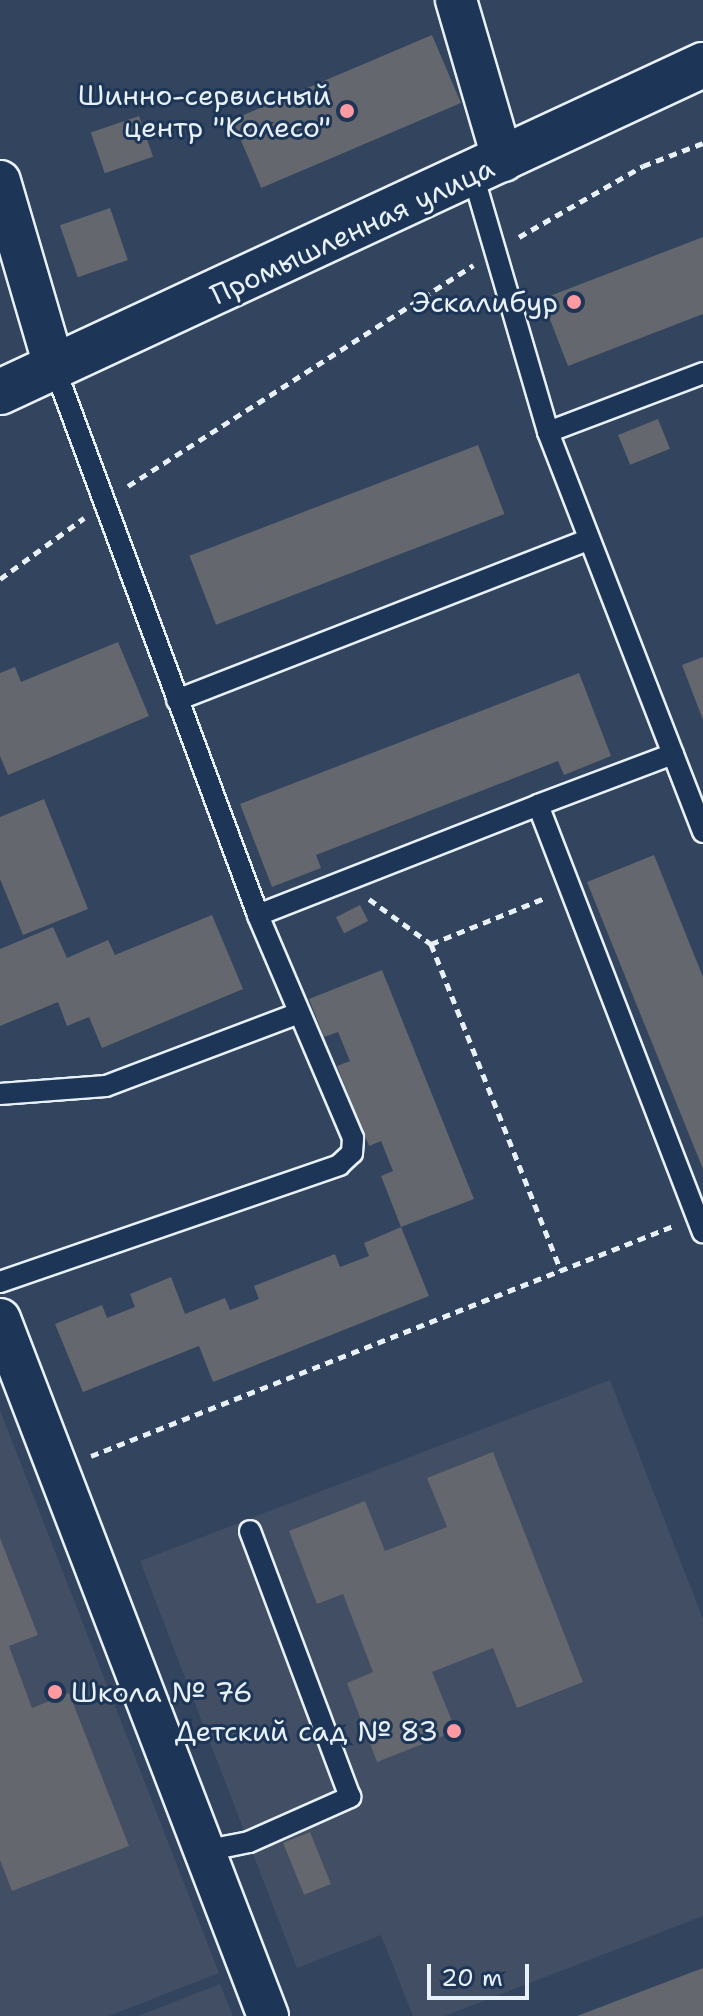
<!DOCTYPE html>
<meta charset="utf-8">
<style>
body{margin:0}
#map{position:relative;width:703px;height:2016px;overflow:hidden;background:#32445e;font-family:"Shantell Sans",sans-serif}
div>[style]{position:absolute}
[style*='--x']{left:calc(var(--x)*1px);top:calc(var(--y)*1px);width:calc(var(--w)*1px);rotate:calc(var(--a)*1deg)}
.built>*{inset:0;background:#414e63}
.building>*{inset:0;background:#64676e;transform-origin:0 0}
.path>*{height:5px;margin-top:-2.5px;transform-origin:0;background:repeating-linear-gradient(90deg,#e8f1f8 0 8px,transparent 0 14px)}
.roads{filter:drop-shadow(2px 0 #e8f1f8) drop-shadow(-2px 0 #e8f1f8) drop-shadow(0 2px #e8f1f8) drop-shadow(0 -2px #e8f1f8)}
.service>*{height:20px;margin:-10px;padding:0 10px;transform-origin:10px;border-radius:10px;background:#1d3557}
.minor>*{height:40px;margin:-20px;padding:0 20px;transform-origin:20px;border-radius:20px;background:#1d3557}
.tertiary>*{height:44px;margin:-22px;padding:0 22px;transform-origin:22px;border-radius:22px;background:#1d3557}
.dots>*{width:22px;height:22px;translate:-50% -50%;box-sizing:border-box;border:4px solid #1d3557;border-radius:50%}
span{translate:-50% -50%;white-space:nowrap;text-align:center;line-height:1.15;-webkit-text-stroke:6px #1d3557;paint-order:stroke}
.poi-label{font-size:28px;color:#e8f1f8}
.right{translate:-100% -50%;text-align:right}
.left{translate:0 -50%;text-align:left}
.street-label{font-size:28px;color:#e8f1f8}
.scale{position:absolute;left:427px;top:1964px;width:102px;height:36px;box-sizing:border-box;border:4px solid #e8f1f8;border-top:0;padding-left:10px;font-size:24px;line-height:28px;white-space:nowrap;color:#e8f1f8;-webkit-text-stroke:6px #1d3557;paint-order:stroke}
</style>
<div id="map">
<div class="built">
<i style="clip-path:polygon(610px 1380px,703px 1619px,703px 1916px,445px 2016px,413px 2016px,381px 1935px,297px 1968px,140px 1561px)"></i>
<i style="clip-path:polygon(0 1410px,219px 1973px,109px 2016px,0 2016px)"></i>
<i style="clip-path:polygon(220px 1984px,233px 2016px,138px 2016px)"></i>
</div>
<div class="building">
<i style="left:432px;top:35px;width:74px;height:217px;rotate:67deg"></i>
<i style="left:139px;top:116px;width:43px;height:51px;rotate:71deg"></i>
<i style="left:110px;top:208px;width:55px;height:53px;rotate:71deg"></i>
<i style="clip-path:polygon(703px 237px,703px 314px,568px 366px,542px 299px)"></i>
<i style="left:658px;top:419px;width:32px;height:43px;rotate:68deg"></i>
<i style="left:478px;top:445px;width:74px;height:309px;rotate:69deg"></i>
<i style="clip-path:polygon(118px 642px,149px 716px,8px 775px,0 756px,0 673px,15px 667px,21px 682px)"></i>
<i style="clip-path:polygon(703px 657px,703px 720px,682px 665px)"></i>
<i style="clip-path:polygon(579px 673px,611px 756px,564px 775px,558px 761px,316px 855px,321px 868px,272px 887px,240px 804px)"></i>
<i style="clip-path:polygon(44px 799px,88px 909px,23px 935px,0 879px,0 817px)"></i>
<i style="clip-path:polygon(654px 855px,703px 977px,703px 1169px,587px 882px)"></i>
<i style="left:360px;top:905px;width:18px;height:27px;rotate:63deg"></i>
<i style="clip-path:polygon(212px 915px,243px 989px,102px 1048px,89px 1017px,67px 1026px,58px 1002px,0 1026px,0 949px,53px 927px,67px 958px,108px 940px,115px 955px)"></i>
<i style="clip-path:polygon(382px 970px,474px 1199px,401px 1227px,381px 1176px,393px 1171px,381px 1141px,369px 1146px,337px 1066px,350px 1061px,338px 1032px,324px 1037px,309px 999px)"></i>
<i style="clip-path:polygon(401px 1227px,429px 1296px,213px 1382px,199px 1346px,83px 1392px,55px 1324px,102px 1305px,107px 1318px,135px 1307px,130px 1294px,171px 1277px,185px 1314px,225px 1298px,230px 1310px,259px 1299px,254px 1286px,335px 1254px,340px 1267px,369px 1256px,364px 1243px)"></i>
<i style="clip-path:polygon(493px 1452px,583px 1682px,517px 1708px,493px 1648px,432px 1672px,456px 1731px,377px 1762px,347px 1683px,373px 1672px,343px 1594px,317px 1604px,289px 1531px,365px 1501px,385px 1551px,447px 1527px,427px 1478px)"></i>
<i style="clip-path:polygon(0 1538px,38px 1635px,9px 1646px,32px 1708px,69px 1693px,129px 1846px,12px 1891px,0 1860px)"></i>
<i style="left:310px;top:1832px;width:56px;height:29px;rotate:68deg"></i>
<i style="clip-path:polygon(703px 1968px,703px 2016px,577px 2016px)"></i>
</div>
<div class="path">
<i style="--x:519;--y:237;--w:143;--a:-29.8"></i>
<i style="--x:643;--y:166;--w:64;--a:-21"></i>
<i style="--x:128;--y:486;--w:410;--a:-32.6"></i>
<i style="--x:0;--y:579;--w:104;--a:-36"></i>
<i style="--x:369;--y:899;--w:77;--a:36"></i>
<i style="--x:431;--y:944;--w:351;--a:68.3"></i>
<i style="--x:431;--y:944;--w:123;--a:-22"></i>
<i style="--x:91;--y:1456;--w:626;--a:-21.56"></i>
</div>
<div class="roads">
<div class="service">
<i style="--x:473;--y:175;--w:268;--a:73.7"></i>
<i style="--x:548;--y:432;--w:429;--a:68.8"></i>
<i style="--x:548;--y:432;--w:166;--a:-20.8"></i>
<i style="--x:177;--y:700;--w:442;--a:-21.3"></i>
<i style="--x:673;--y:754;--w:144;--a:159.3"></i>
<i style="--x:538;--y:805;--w:458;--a:68.9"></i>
<i style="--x:258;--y:915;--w:301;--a:-21.4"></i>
<i style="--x:0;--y:1094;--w:106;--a:-4.3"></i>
<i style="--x:106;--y:1086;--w:206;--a:-20.7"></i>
<i style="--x:0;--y:1282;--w:359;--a:-19"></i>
<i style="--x:339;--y:1165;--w:18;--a:-43"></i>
<i style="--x:352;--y:1153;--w:15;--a:-86"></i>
<i style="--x:353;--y:1138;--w:242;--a:-113.1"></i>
<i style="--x:258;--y:915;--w:583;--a:-110.39"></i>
<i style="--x:204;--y:1851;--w:46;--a:-11.3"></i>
<i style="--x:249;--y:1842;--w:111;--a:-24"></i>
<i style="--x:350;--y:1797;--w:284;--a:-110.6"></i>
</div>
<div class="minor">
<i style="--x:456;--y:0;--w:168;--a:73.7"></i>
<i style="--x:0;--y:181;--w:196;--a:73.7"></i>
<i style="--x:0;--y:1319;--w:747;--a:68.97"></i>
</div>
<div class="tertiary">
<i style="--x:0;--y:392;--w:775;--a:-24.95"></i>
</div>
</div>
<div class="dots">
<i style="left:347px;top:111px;background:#ff9aa2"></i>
<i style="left:574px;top:302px;background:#ff9aa2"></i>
<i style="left:55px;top:1692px;background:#ff9aa2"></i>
<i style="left:454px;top:1731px;background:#ff9aa2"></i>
</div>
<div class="poi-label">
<span class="right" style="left:331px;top:111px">Шинно-сервисный<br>центр "Колесо"</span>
<span class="right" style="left:558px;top:302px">Эскалибур</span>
<span class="left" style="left:71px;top:1692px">Школа № 76</span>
<span class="right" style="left:438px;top:1731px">Детский сад № 83</span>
</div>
<div class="street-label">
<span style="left:352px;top:231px;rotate:-25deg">Промышленная улица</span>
</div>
<div class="scale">20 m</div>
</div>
